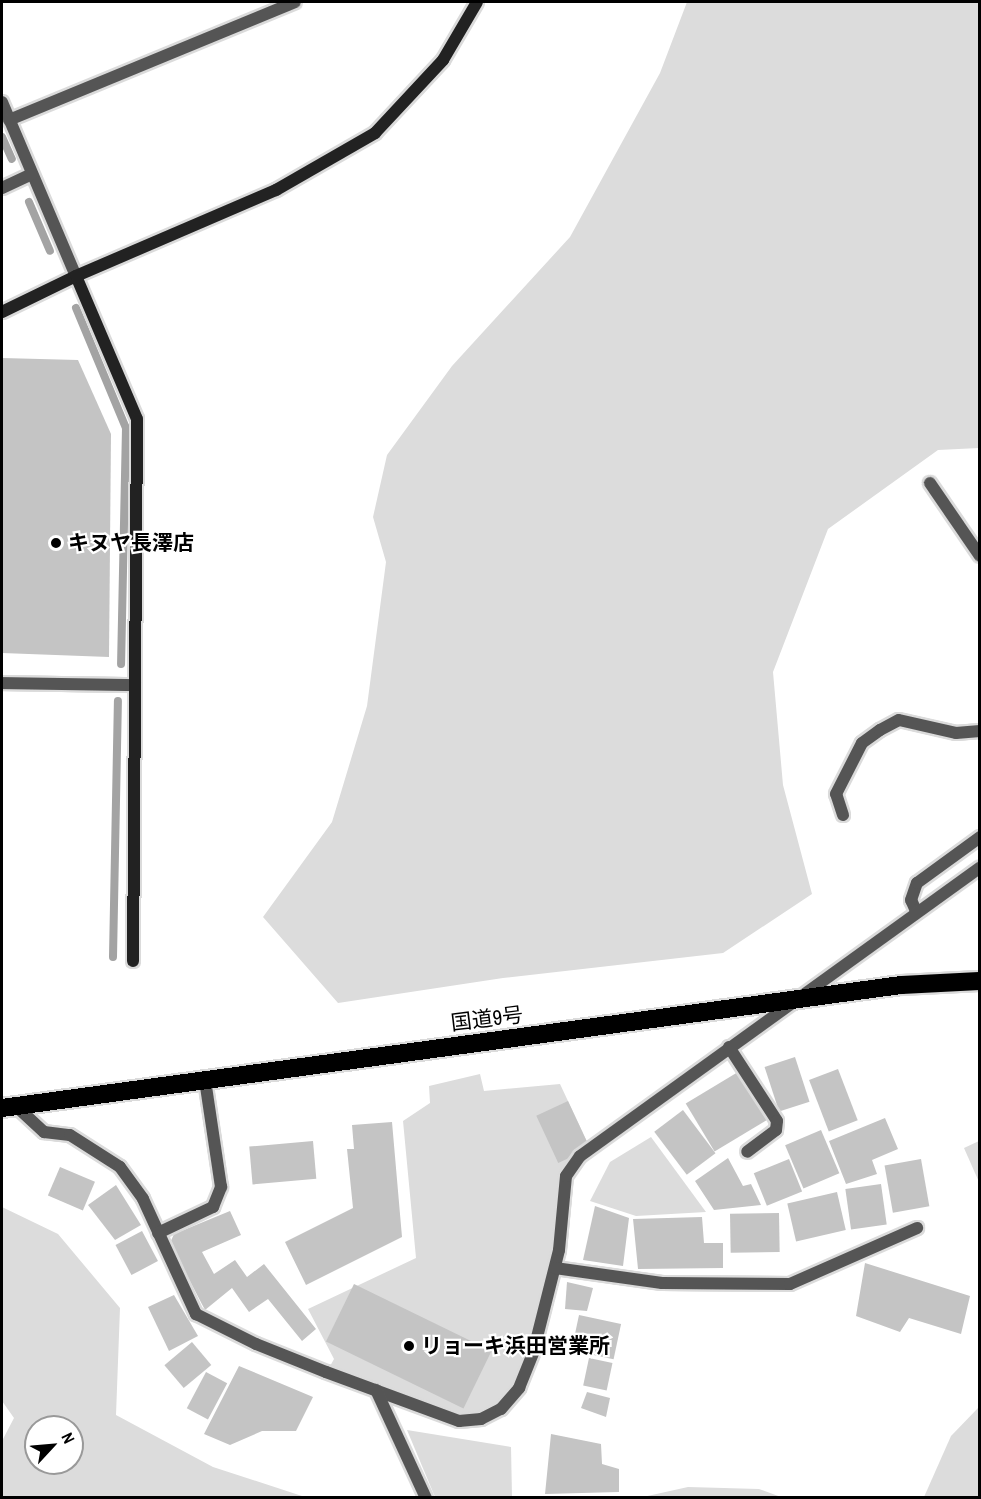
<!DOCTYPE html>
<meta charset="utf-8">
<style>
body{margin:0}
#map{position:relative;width:981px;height:1499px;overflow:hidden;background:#fff;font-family:"Archivo Narrow","Noto Sans JP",sans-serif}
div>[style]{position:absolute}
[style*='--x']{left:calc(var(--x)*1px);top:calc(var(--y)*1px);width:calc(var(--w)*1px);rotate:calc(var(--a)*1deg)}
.green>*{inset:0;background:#dcdcdc}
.stream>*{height:8px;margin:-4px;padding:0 4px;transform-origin:4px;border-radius:4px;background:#a3a3a3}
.building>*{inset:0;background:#c4c4c4;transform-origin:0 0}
.roads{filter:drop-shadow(2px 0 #dbdbdb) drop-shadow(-2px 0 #dbdbdb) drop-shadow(0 2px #dbdbdb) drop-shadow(0 -2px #dbdbdb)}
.street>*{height:12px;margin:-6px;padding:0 6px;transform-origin:6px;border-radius:6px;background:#555}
.secondary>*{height:12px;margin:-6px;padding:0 6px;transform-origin:6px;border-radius:6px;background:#222}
.highway>*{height:18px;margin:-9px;padding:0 9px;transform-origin:9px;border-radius:9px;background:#000}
.dots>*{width:16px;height:16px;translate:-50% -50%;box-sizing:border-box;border:3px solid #fff;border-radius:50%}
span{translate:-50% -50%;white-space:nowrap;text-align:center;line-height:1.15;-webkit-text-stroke:4.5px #fff;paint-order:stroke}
.poi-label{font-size:21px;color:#000;font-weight:700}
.left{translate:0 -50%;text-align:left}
.street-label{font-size:21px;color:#000}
.frame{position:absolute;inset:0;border:3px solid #000;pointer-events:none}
.north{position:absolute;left:24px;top:1415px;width:60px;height:60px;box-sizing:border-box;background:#fff;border:2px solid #999;border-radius:50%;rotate:64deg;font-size:16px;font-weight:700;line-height:24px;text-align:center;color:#000}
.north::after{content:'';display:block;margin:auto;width:21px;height:27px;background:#000;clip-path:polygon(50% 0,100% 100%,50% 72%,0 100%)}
</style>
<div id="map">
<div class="green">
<i style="clip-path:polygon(687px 2px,979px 2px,979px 448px,938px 450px,828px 529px,773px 672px,783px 785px,812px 894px,723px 953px,503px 978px,338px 1003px,263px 917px,332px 822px,367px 706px,386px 562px,373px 517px,387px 455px,452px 366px,570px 237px,660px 73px)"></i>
<i style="clip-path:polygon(480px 1074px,484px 1091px,560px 1084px,590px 1148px,564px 1172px,560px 1241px,522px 1381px,501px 1409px,466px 1421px,329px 1368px,334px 1359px,308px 1309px,416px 1258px,403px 1121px,430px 1103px,429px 1086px)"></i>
<i style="clip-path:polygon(651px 1137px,706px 1212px,636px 1216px,590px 1201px,610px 1162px)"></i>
<i style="clip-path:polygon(979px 1141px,979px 1182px,964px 1148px)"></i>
<i style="clip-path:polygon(evenodd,2px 1207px,58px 1234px,120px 1308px,116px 1415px,213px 1467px,305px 1497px,2px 1497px,2px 1441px,14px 1418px,2px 1401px,2px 1207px,36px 1427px,72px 1427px,72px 1463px,36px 1463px,36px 1427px)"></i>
<i style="clip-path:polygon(979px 1407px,979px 1497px,924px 1497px,951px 1436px)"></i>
<i style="clip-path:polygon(407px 1430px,511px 1447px,512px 1497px,435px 1497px)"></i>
<i style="clip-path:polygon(688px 1487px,759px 1489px,781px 1497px,643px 1497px)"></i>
</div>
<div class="stream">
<i style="--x:2;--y:137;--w:24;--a:66"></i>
<i style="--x:29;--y:202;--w:53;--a:66.8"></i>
<i style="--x:76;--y:308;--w:130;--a:67.4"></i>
<i style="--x:126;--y:428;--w:236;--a:91.2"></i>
<i style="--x:113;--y:957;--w:256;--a:-88.9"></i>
</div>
<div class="building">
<i style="clip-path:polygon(2px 358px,78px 360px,111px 434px,109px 657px,2px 653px)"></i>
<i style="left:795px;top:1057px;width:47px;height:32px;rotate:72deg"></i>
<i style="left:838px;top:1069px;width:55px;height:31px;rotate:69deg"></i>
<i style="left:738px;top:1072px;width:56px;height:61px;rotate:59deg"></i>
<i style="left:568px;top:1101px;width:52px;height:35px;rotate:65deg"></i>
<i style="left:683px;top:1110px;width:54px;height:36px;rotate:53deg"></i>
<i style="clip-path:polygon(885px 1118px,898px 1149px,872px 1160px,877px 1174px,846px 1184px,829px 1141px)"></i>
<i style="clip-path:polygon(392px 1122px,402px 1237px,306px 1285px,285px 1242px,353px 1208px,347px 1149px,354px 1149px,352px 1125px)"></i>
<i style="left:821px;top:1130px;width:47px;height:39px;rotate:67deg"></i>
<i style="left:313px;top:1141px;width:38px;height:64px;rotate:85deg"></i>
<i style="clip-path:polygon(728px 1158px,743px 1186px,751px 1184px,761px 1205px,714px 1210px,695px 1181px)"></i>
<i style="left:789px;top:1159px;width:35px;height:38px;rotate:68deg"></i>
<i style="left:921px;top:1159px;width:48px;height:37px;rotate:80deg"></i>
<i style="left:60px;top:1167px;width:38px;height:31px;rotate:23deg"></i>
<i style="left:881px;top:1184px;width:41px;height:36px;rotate:82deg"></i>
<i style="clip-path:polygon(116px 1185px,141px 1225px,115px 1240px,88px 1205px)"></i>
<i style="left:837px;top:1192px;width:39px;height:51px;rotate:77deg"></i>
<i style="clip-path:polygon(595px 1206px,629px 1218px,623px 1266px,583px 1260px)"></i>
<i style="clip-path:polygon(230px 1211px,241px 1235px,202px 1252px,214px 1274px,235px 1260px,247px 1277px,264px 1264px,316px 1329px,302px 1341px,268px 1299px,249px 1312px,232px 1288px,205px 1310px,170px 1243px,174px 1234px)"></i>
<i style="left:779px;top:1213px;width:39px;height:49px;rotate:89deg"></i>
<i style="clip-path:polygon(702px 1217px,704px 1243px,723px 1243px,723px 1268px,638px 1269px,633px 1219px)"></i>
<i style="left:142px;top:1231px;width:34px;height:30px;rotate:62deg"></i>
<i style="clip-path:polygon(865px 1263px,970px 1296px,961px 1334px,909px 1318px,900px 1332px,856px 1316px)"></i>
<i style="clip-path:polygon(567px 1282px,593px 1288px,587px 1311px,565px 1309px)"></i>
<i style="left:354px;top:1284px;width:153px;height:64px;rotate:26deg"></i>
<i style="clip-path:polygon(174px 1295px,198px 1336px,169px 1351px,148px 1307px)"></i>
<i style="left:579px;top:1315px;width:43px;height:36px;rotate:12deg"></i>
<i style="left:192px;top:1342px;width:30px;height:36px;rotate:50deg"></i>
<i style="left:589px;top:1358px;width:24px;height:28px;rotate:12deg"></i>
<i style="clip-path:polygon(239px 1366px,313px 1397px,296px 1431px,262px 1431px,230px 1445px,204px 1434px)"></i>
<i style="left:206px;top:1372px;width:24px;height:41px;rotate:28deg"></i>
<i style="clip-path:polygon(587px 1392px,610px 1398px,606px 1417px,581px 1408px)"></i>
<i style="clip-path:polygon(551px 1434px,601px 1444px,602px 1464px,619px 1469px,619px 1492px,545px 1494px)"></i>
</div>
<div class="roads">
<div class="street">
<i style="--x:2;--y:102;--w:189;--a:67"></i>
<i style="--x:9;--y:120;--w:309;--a:-22.4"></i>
<i style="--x:2;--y:188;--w:33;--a:-25"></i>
<i style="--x:930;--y:483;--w:88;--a:55.6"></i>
<i style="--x:2;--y:683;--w:133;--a:0.9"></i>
<i style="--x:843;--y:815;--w:22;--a:-108"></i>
<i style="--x:836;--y:794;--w:57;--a:-63"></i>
<i style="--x:862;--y:743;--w:22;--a:-36"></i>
<i style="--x:880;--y:730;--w:21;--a:-28"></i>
<i style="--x:899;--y:720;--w:58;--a:12.8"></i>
<i style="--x:956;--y:733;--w:24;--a:-5"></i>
<i style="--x:916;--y:911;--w:12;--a:-114"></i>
<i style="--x:911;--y:900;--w:18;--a:-71"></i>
<i style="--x:917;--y:883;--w:78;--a:-36.1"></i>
<i style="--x:729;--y:1047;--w:88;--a:57"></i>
<i style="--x:777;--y:1121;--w:9;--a:96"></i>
<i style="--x:776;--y:1130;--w:36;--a:143"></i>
<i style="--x:17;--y:1107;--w:37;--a:43"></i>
<i style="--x:44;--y:1132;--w:26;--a:7"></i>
<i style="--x:70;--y:1135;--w:59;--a:32.6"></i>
<i style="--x:120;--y:1167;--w:39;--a:54"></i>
<i style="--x:143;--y:1199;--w:127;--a:65.3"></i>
<i style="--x:196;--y:1314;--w:67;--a:26.6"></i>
<i style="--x:256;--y:1344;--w:75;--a:21.8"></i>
<i style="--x:326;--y:1372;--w:142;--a:20.2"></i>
<i style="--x:459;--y:1421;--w:22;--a:-5"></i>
<i style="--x:481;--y:1419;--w:22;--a:-27"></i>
<i style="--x:501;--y:1409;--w:28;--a:-49"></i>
<i style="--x:519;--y:1388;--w:38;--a:-68"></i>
<i style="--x:533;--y:1353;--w:106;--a:-75.8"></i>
<i style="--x:559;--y:1250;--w:74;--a:-84.6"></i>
<i style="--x:566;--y:1176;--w:24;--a:-55"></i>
<i style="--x:580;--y:1156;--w:493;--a:-35.8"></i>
<i style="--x:158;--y:1233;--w:61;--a:-25.3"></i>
<i style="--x:213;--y:1207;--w:22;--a:-68"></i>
<i style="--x:221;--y:1187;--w:108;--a:-98.5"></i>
<i style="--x:555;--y:1268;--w:108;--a:8"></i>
<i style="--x:662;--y:1283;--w:128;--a:0.4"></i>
<i style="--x:790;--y:1284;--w:139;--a:-23.8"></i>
<i style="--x:376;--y:1390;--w:119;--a:65.2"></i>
</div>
<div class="secondary">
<i style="--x:76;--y:276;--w:155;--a:66.9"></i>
<i style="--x:137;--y:419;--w:542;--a:90.42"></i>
<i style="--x:2;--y:312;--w:82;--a:-25.9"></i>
<i style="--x:76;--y:276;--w:218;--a:-23.3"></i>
<i style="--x:276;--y:190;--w:114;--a:-29.9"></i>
<i style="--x:375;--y:133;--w:100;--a:-47"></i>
<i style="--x:443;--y:60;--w:67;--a:-59.6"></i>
</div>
<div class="highway">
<i style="--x:2;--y:1108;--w:907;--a:-7.79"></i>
<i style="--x:901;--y:985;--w:79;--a:-2.9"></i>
</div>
</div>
<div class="dots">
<i style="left:56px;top:543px;background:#000"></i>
<i style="left:409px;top:1346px;background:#000"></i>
</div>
<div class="poi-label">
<span class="left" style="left:68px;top:543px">キヌヤ長澤店</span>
<span class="left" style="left:421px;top:1346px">リョーキ浜田営業所</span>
</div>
<div class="street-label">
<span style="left:487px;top:1019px;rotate:-7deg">国道9号</span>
</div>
<div class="frame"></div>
<div class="north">N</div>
</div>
